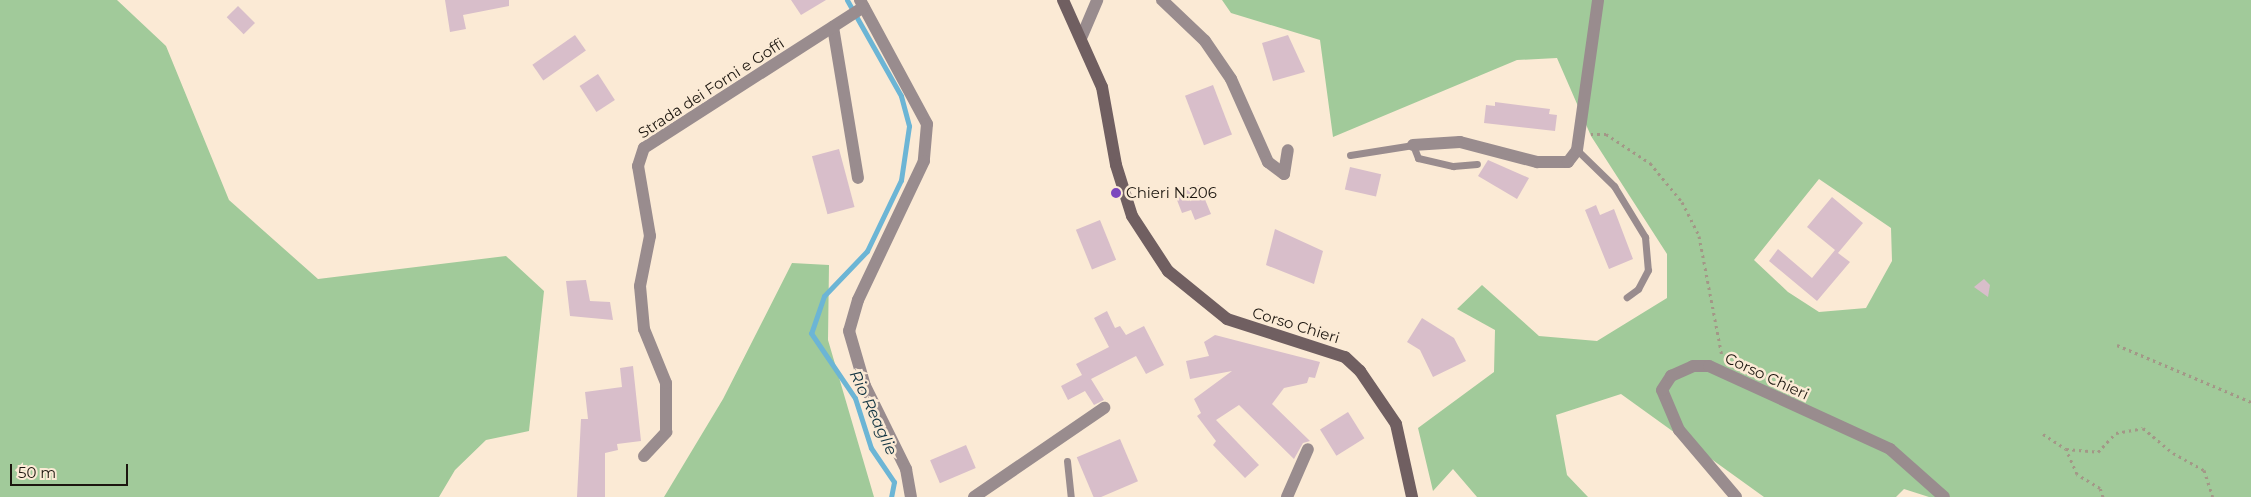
<!DOCTYPE html>
<style>
body{margin:0}
#map{position:relative;width:2251px;height:497px;overflow:hidden;background:#fbead5;font-family:Montserrat,sans-serif}
div>[style]{position:absolute}
[style*='--x']{left:calc(var(--x)*1px);top:calc(var(--y)*1px);width:calc(var(--w)*1px);rotate:calc(var(--a)*1deg)}
.green>*{inset:0;background:#a1ca9a}
.stream>*{height:5px;margin:-2.5px;padding:0 2.5px;transform-origin:2.5px;border-radius:2.5px;background:#6cb5d5}
.building>*{inset:0;background:#d8beca;transform-origin:0 0}
.path>*{height:3px;margin-top:-1.5px;transform-origin:0;background:repeating-linear-gradient(90deg,#a39787 0 2.5px,transparent 0 6.5px)}
.service>*{height:7px;margin:-3.5px;padding:0 3.5px;transform-origin:3.5px;border-radius:3.5px;background:#998c8e}
.minor>*{height:12px;margin:-6px;padding:0 6px;transform-origin:6px;border-radius:6px;background:#998c8e}
.secondary>*{height:12px;margin:-6px;padding:0 6px;transform-origin:6px;border-radius:6px;background:#705f61}
.dots>*{width:14px;height:14px;translate:-50% -50%;box-sizing:border-box;border:2px solid #fbead5;border-radius:50%}
span{translate:-50% -50%;white-space:nowrap;text-align:center;line-height:1.15;-webkit-text-stroke:5px #fbead5;paint-order:stroke}
.street-label{font-size:15px;color:#1c160f}
.poi-label{font-size:15px;color:#1c160f}
.left{translate:0 -50%;text-align:left}
.water-label{font-size:16px;color:#0f3240;font-style:italic}
.scale{position:absolute;left:10px;top:464px;width:118px;height:22px;box-sizing:border-box;border:2px solid #1c160f;border-top:0;padding-left:6px;font-size:15px;line-height:18px;white-space:nowrap;color:#1c160f;-webkit-text-stroke:4px #fbead5;paint-order:stroke}
</style>
<div id="map">
<div class="green">
<i style="clip-path:polygon(0 0,117px 0,166px 46px,229px 200px,318px 279px,506px 256px,544px 291px,529px 431px,486px 440px,455px 470px,439px 497px,0 497px)"></i>
<i style="clip-path:polygon(evenodd,1222px 0,2251px 0,2251px 497px,1929px 497px,1904px 489px,1896px 497px,1764px 497px,1621px 394px,1556px 415px,1567px 475px,1588px 497px,1477px 497px,1453px 469px,1433px 491px,1418px 428px,1494px 372px,1495px 330px,1457px 309px,1482px 285px,1539px 336px,1597px 341px,1667px 298px,1667px 254px,1591px 136px,1557px 58px,1517px 60px,1333px 137px,1320px 40px,1231px 13px,1222px 0,1819px 179px,1891px 228px,1892px 261px,1866px 308px,1819px 312px,1788px 292px,1754px 260px,1819px 179px)"></i>
<i style="clip-path:polygon(792px 263px,829px 265px,828px 340px,874px 497px,664px 497px,723px 399px)"></i>
</div>
<div class="stream">
<i style="--x:847;--y:0;--w:110;--a:60.6"></i>
<i style="--x:901;--y:96;--w:31;--a:75"></i>
<i style="--x:909;--y:126;--w:55;--a:98.4"></i>
<i style="--x:901;--y:180;--w:79;--a:115.6"></i>
<i style="--x:867;--y:251;--w:62;--a:133.7"></i>
<i style="--x:824;--y:296;--w:39;--a:109"></i>
<i style="--x:811;--y:333;--w:78;--a:55.9"></i>
<i style="--x:855;--y:398;--w:52;--a:72.3"></i>
<i style="--x:871;--y:448;--w:41;--a:55.9"></i>
<i style="--x:894;--y:482;--w:15;--a:101"></i>
</div>
<div class="building">
<i style="clip-path:polygon(445px 0,509px 0,509px 6px,463px 15px,466px 29px,450px 32px)"></i>
<i style="clip-path:polygon(791px 0,826px 0,801px 15px)"></i>
<i style="left:238px;top:6px;width:24px;height:16px;rotate:45deg"></i>
<i style="left:575px;top:35px;width:19px;height:52px;rotate:55deg"></i>
<i style="clip-path:polygon(1288px 35px,1305px 72px,1273px 81px,1262px 43px)"></i>
<i style="left:598px;top:74px;width:31px;height:22px;rotate:57deg"></i>
<i style="left:1213px;top:85px;width:53px;height:30px;rotate:69deg"></i>
<i style="clip-path:polygon(1495px 102px,1550px 109px,1549px 114px,1557px 115px,1555px 131px,1484px 123px,1486px 105px,1495px 106px)"></i>
<i style="left:839px;top:149px;width:60px;height:28px;rotate:75deg"></i>
<i style="clip-path:polygon(1488px 160px,1529px 178px,1517px 199px,1478px 176px)"></i>
<i style="left:1350px;top:167px;width:32px;height:23px;rotate:13deg"></i>
<i style="clip-path:polygon(1199px 185px,1211px 214px,1195px 220px,1191px 210px,1182px 213px,1175px 195px)"></i>
<i style="clip-path:polygon(1832px 197px,1863px 223px,1838px 253px,1850px 262px,1817px 301px,1769px 261px,1778px 249px,1812px 278px,1835px 250px,1807px 227px)"></i>
<i style="clip-path:polygon(1596px 205px,1600px 215px,1614px 209px,1633px 259px,1609px 269px,1585px 210px)"></i>
<i style="left:1100px;top:220px;width:43px;height:26px;rotate:68deg"></i>
<i style="clip-path:polygon(1275px 229px,1323px 251px,1314px 284px,1266px 265px)"></i>
<i style="clip-path:polygon(1984px 279px,1990px 285px,1988px 297px,1974px 287px)"></i>
<i style="clip-path:polygon(586px 280px,590px 301px,610px 302px,613px 320px,570px 316px,566px 281px)"></i>
<i style="clip-path:polygon(1107px 311px,1115px 328px,1120px 326px,1126px 335px,1144px 326px,1164px 365px,1146px 374px,1136px 356px,1091px 379px,1104px 400px,1094px 405px,1085px 391px,1068px 400px,1061px 386px,1082px 375px,1076px 364px,1109px 347px,1094px 318px)"></i>
<i style="clip-path:polygon(1422px 318px,1454px 338px,1466px 361px,1433px 377px,1420px 350px,1407px 342px)"></i>
<i style="clip-path:polygon(1215px 335px,1320px 362px,1315px 378px,1309px 377px,1307px 383px,1284px 388px,1272px 404px,1310px 441px,1303px 443px,1294px 459px,1239px 405px,1216px 420px,1259px 465px,1245px 478px,1213px 445px,1216px 441px,1197px 416px,1201px 413px,1194px 399px,1232px 371px,1190px 379px,1186px 361px,1209px 356px,1204px 342px)"></i>
<i style="clip-path:polygon(633px 366px,641px 441px,617px 444px,618px 450px,605px 453px,605px 497px,577px 497px,581px 419px,588px 419px,585px 392px,622px 387px,620px 368px)"></i>
<i style="left:1348px;top:412px;width:31px;height:33px;rotate:58deg"></i>
<i style="left:1120px;top:439px;width:46px;height:47px;rotate:67deg"></i>
<i style="left:966px;top:445px;width:25px;height:39px;rotate:67deg"></i>
</div>
<div class="path">
<i style="--x:1591;--y:134;--w:15;--a:0"></i>
<i style="--x:1606;--y:134;--w:53;--a:33.4"></i>
<i style="--x:1650;--y:163;--w:50;--a:50.6"></i>
<i style="--x:1682;--y:202;--w:38;--a:63"></i>
<i style="--x:1699;--y:236;--w:123;--a:79.2"></i>
<i style="--x:2117;--y:345;--w:146;--a:23"></i>
<i style="--x:2043;--y:434;--w:27;--a:33"></i>
<i style="--x:2103;--y:497;--w:9;--a:-108"></i>
<i style="--x:2100;--y:488;--w:27;--a:-149"></i>
<i style="--x:2077;--y:474;--w:27;--a:-114"></i>
<i style="--x:2066;--y:449;--w:32;--a:5"></i>
<i style="--x:2098;--y:452;--w:26;--a:-47"></i>
<i style="--x:2116;--y:433;--w:27;--a:-10"></i>
<i style="--x:2143;--y:428;--w:39;--a:40"></i>
<i style="--x:2173;--y:453;--w:35;--a:29"></i>
<i style="--x:2204;--y:470;--w:28;--a:72"></i>
</div>
<div class="service">
<i style="--x:1577;--y:150;--w:52;--a:44.2"></i>
<i style="--x:1614;--y:186;--w:60;--a:58.7"></i>
<i style="--x:1645;--y:237;--w:33;--a:85"></i>
<i style="--x:1648;--y:270;--w:21;--a:118"></i>
<i style="--x:1638;--y:289;--w:14;--a:144"></i>
<i style="--x:1350;--y:155;--w:64;--a:-9"></i>
<i style="--x:1413;--y:145;--w:14;--a:69"></i>
<i style="--x:1418;--y:158;--w:36;--a:13"></i>
<i style="--x:1453;--y:166;--w:24;--a:-5"></i>
<i style="--x:1067;--y:461;--w:36;--a:84"></i>
</div>
<div class="minor">
<i style="--x:860;--y:0;--w:141;--a:61.6"></i>
<i style="--x:927;--y:124;--w:37;--a:95"></i>
<i style="--x:924;--y:161;--w:154;--a:115.4"></i>
<i style="--x:858;--y:300;--w:32;--a:106"></i>
<i style="--x:849;--y:331;--w:57;--a:73.8"></i>
<i style="--x:865;--y:386;--w:93;--a:63.7"></i>
<i style="--x:906;--y:469;--w:28;--a:80"></i>
<i style="--x:1162;--y:0;--w:59;--a:43.6"></i>
<i style="--x:1205;--y:41;--w:46;--a:55.6"></i>
<i style="--x:1231;--y:79;--w:91;--a:66"></i>
<i style="--x:1268;--y:162;--w:20;--a:37"></i>
<i style="--x:1284;--y:174;--w:24;--a:-81"></i>
<i style="--x:833;--y:27;--w:153;--a:80.6"></i>
<i style="--x:1082;--y:36;--w:39;--a:-67"></i>
<i style="--x:1413;--y:145;--w:47;--a:-3.7"></i>
<i style="--x:1460;--y:142;--w:80;--a:14.6"></i>
<i style="--x:1537;--y:162;--w:31;--a:0"></i>
<i style="--x:1568;--y:162;--w:15;--a:-53"></i>
<i style="--x:1577;--y:150;--w:151;--a:-82"></i>
<i style="--x:644;--y:456;--w:33;--a:-47"></i>
<i style="--x:666;--y:432;--w:49;--a:-90"></i>
<i style="--x:666;--y:383;--w:58;--a:-112.2"></i>
<i style="--x:644;--y:329;--w:43;--a:-95.3"></i>
<i style="--x:640;--y:286;--w:51;--a:-78.7"></i>
<i style="--x:650;--y:236;--w:71;--a:-99.7"></i>
<i style="--x:638;--y:166;--w:19;--a:-72"></i>
<i style="--x:644;--y:148;--w:261;--a:-32.7"></i>
<i style="--x:974;--y:497;--w:158;--a:-34.4"></i>
<i style="--x:1287;--y:497;--w:52;--a:-66.4"></i>
<i style="--x:1736;--y:497;--w:88;--a:-130.4"></i>
<i style="--x:1679;--y:430;--w:43;--a:-113"></i>
<i style="--x:1662;--y:390;--w:17;--a:-57"></i>
<i style="--x:1671;--y:376;--w:24;--a:-24"></i>
<i style="--x:1693;--y:366;--w:16;--a:0"></i>
<i style="--x:1709;--y:366;--w:199;--a:24.6"></i>
<i style="--x:1890;--y:449;--w:72;--a:41.6"></i>
</div>
<div class="secondary">
<i style="--x:1063;--y:0;--w:95;--a:65.9"></i>
<i style="--x:1102;--y:87;--w:79;--a:79.8"></i>
<i style="--x:1116;--y:165;--w:53;--a:72.6"></i>
<i style="--x:1132;--y:216;--w:66;--a:56.8"></i>
<i style="--x:1168;--y:271;--w:76;--a:39.1"></i>
<i style="--x:1227;--y:319;--w:124;--a:17.9"></i>
<i style="--x:1345;--y:357;--w:21;--a:43"></i>
<i style="--x:1360;--y:371;--w:64;--a:55.8"></i>
<i style="--x:1396;--y:424;--w:75;--a:77.6"></i>
</div>
<div class="dots">
<i style="left:1116px;top:193px;background:#7c47be"></i>
</div>
<div class="street-label">
<span style="left:711px;top:88px;rotate:-33deg">Strada dei Forni e Goffi</span>
<span style="left:1296px;top:325px;rotate:17deg">Corso Chieri</span>
<span style="left:1767px;top:376px;rotate:25deg">Corso Chieri</span>
</div>
<div class="poi-label">
<span class="left" style="left:1126px;top:193px">Chieri N.206</span>
</div>
<div class="water-label">
<span style="left:873px;top:413px;rotate:65deg">Rio Reaglie</span>
</div>
<div class="scale">50 m</div>
</div>
